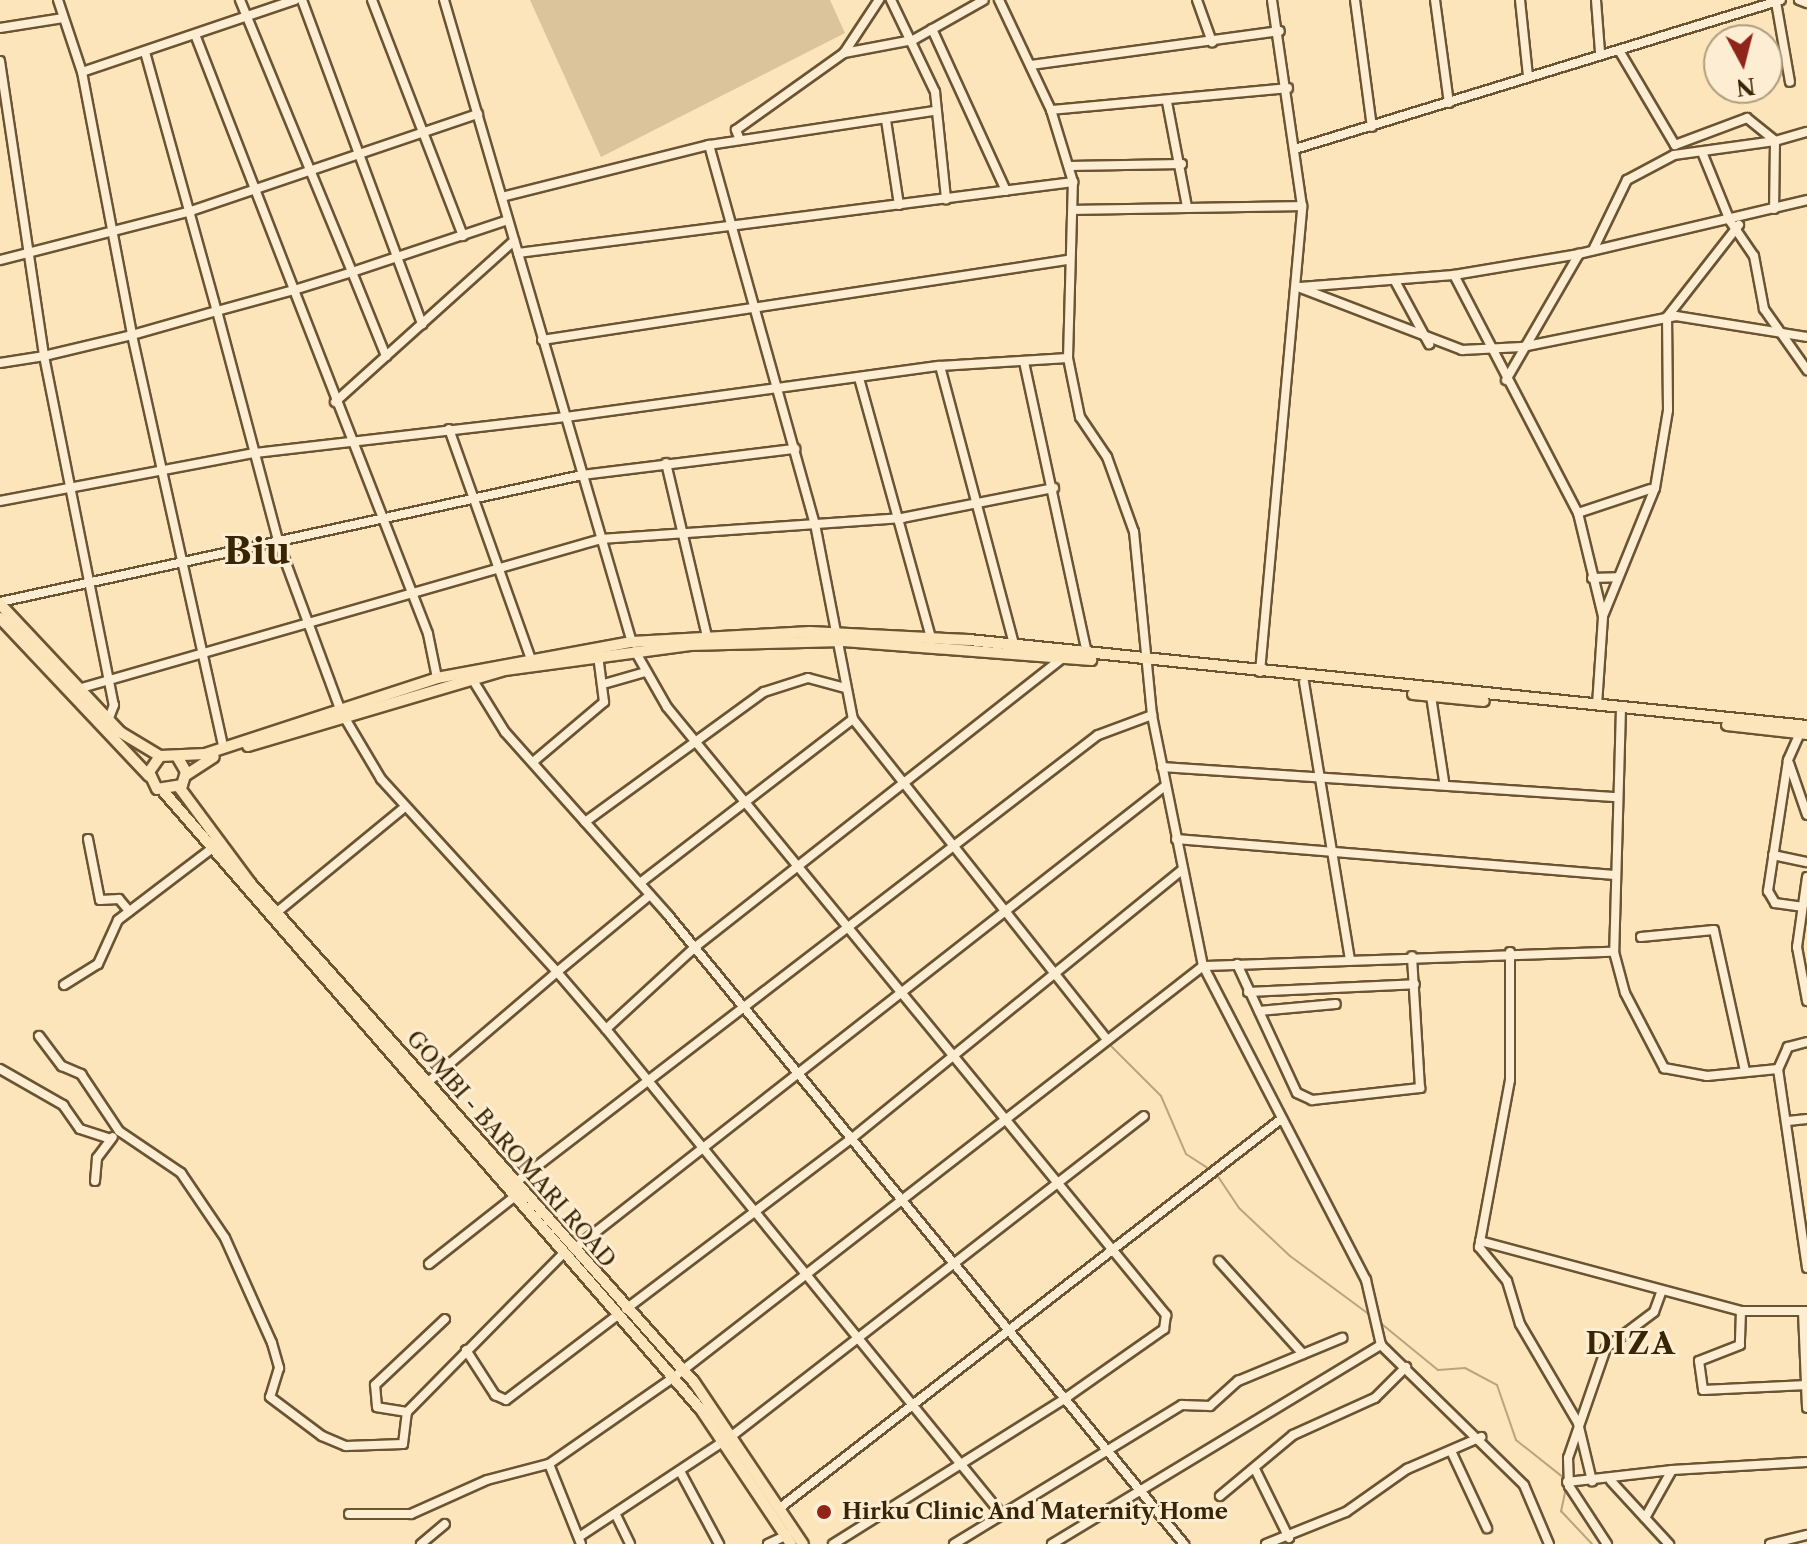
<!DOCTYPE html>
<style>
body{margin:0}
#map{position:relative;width:1807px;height:1544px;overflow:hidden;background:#fce5bb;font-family:"Libre Caslon Text",serif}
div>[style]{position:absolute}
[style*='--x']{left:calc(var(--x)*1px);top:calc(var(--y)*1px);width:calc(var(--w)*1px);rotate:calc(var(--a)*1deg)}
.green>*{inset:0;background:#dbc49c}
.stream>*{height:2px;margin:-1px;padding:0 1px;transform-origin:1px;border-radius:1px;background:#baa37d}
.roads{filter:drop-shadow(2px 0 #6a5432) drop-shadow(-2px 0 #6a5432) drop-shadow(0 2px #6a5432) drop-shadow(0 -2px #6a5432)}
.minor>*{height:8px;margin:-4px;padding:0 4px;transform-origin:4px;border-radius:4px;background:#fdeed3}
.major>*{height:10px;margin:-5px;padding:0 5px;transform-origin:5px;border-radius:5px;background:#fce5bb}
.dots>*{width:22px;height:22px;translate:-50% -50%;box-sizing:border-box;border:4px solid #fdeed3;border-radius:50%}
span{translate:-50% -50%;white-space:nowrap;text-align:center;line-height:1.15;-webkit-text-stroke:6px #fdeed3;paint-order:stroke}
.street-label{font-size:22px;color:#392404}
.poi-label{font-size:22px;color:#392404;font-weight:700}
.left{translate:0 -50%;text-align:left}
.district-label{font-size:30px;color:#392404;font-weight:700;letter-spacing:2px}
.town-label{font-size:38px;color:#392404;font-weight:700}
.north{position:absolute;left:1703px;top:24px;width:80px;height:80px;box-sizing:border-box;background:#fdeed3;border:2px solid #af9d80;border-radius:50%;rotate:173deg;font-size:22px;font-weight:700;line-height:32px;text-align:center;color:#392404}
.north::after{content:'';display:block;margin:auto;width:28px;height:36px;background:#8f2418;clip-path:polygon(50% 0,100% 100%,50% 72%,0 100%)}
</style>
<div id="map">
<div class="green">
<i style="clip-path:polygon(530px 0,830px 0,845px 33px,601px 157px)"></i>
</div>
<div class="stream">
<i style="--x:1108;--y:1043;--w:75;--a:45"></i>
<i style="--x:1161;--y:1096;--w:63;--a:66.7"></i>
<i style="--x:1186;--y:1154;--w:27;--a:33"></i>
<i style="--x:1215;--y:1172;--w:43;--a:56.3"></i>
<i style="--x:1239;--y:1208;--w:70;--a:43.3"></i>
<i style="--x:1290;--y:1256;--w:99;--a:36.4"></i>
<i style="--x:1378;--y:1321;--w:77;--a:39.2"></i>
<i style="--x:1438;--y:1370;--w:27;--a:-4"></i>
<i style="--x:1465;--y:1368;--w:36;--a:28"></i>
<i style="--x:1497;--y:1385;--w:58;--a:70.9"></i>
<i style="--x:1516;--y:1440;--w:61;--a:38.4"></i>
<i style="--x:1566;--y:1488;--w:24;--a:102"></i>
<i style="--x:1561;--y:1511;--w:45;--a:46.8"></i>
</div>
<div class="roads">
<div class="minor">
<i style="--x:58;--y:0;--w:76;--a:71.6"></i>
<i style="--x:82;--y:72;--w:268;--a:79.2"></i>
<i style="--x:132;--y:335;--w:88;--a:-15.8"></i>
<i style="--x:217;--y:311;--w:241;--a:75.1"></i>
<i style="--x:279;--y:544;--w:173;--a:69.7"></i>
<i style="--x:240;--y:0;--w:294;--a:67.6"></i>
<i style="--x:352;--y:272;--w:47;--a:-18.4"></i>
<i style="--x:397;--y:257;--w:72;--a:69.5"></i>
<i style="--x:302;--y:0;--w:274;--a:69.7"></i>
<i style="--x:397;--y:257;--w:117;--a:-18.4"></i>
<i style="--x:372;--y:0;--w:253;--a:68.9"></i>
<i style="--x:444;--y:0;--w:434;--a:73.7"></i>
<i style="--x:566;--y:417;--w:377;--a:-7.8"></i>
<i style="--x:940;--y:366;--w:128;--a:-3.6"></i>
<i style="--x:891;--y:0;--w:102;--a:64.4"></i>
<i style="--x:935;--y:92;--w:108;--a:84.1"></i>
<i style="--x:1197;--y:0;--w:45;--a:70.3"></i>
<i style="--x:1355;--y:0;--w:128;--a:82.4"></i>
<i style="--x:1435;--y:0;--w:104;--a:82.3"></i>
<i style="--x:1520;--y:0;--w:76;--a:84"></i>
<i style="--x:1596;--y:0;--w:52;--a:85.6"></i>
<i style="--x:1799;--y:0;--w:9;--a:21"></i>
<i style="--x:1776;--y:2;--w:81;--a:80.1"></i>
<i style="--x:0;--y:28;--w:64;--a:-9"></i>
<i style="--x:932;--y:29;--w:178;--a:65.4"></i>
<i style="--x:196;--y:37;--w:271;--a:68.8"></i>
<i style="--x:294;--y:290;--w:61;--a:-17.2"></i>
<i style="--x:352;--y:272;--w:91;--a:68"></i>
<i style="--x:145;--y:52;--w:269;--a:74.5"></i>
<i style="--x:217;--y:311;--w:80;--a:-15.3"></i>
<i style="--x:294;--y:290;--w:369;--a:68.7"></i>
<i style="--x:428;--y:634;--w:45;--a:78.4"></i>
<i style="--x:1620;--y:52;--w:108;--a:59.4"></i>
<i style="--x:1675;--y:145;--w:77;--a:-20.6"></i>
<i style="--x:1747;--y:118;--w:36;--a:39"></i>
<i style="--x:1775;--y:141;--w:33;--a:-16"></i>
<i style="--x:844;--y:53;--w:64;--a:-56.6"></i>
<i style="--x:0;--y:61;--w:298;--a:81.5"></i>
<i style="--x:44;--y:356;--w:90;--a:-13.4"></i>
<i style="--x:132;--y:335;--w:422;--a:77.5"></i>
<i style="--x:1031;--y:65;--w:251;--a:-7.8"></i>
<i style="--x:82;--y:72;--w:225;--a:-18.7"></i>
<i style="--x:1167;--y:102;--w:107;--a:79.2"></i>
<i style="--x:1051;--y:110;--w:238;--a:-5.3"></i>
<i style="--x:886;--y:120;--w:86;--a:81.3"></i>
<i style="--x:740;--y:140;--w:11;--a:-112"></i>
<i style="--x:736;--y:130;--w:133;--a:-35.5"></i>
<i style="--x:844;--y:53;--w:70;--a:-10.7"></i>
<i style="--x:913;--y:40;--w:81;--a:-29.4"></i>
<i style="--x:709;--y:145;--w:394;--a:74.4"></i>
<i style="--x:815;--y:524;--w:199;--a:79"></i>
<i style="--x:853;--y:719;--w:409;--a:51.6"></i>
<i style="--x:1295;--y:149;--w:508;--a:-17.04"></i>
<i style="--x:1702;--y:152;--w:74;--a:67.9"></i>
<i style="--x:1730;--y:221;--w:42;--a:55.6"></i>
<i style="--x:1754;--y:256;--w:54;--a:79.3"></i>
<i style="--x:1764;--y:309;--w:75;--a:54.8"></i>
<i style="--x:1069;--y:166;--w:113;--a:-1"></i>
<i style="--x:502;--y:197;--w:213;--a:-14.1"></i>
<i style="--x:709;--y:145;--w:229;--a:-8.6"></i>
<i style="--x:1073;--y:210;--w:229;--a:-1"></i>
<i style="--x:1593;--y:250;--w:78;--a:-64.1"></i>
<i style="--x:1627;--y:180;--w:53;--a:-28"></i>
<i style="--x:1674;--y:155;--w:102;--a:-7.9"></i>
<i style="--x:1775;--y:141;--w:68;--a:90.8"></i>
<i style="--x:518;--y:253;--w:560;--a:-7.29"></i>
<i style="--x:0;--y:260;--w:197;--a:-14.4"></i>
<i style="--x:191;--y:211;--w:303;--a:-18.7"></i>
<i style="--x:1454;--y:275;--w:268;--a:62.5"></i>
<i style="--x:1578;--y:513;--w:106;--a:76.4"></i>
<i style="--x:1395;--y:281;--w:72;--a:61.6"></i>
<i style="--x:1298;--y:287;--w:176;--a:21"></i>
<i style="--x:1462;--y:350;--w:60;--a:-2.9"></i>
<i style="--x:1522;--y:347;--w:157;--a:-11.4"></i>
<i style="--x:1676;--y:316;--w:133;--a:9.1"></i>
<i style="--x:1300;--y:287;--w:154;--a:-4.5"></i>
<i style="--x:1454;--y:275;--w:127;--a:-9.5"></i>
<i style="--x:1579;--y:254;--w:234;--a:-13.3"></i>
<i style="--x:542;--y:340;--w:531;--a:-8.66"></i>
<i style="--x:1024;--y:362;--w:298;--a:77.8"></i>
<i style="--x:0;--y:363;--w:45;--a:-9"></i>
<i style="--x:44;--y:356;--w:356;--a:78.7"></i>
<i style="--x:114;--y:705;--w:17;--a:111"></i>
<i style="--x:940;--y:366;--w:289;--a:75.1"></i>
<i style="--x:859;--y:378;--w:269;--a:74.5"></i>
<i style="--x:1506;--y:380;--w:146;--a:-59.9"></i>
<i style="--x:335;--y:402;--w:241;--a:-42"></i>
<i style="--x:449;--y:429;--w:242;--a:70.4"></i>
<i style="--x:666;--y:463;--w:178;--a:76.7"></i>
<i style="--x:0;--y:501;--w:259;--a:-10.7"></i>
<i style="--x:255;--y:453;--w:313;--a:-6.6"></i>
<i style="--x:566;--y:417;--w:234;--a:73.7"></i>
<i style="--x:1578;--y:513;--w:76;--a:-18.4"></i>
<i style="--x:1592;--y:578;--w:25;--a:-2"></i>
<i style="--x:0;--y:602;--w:596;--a:-12.31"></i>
<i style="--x:582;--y:475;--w:215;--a:-7"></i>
<i style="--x:635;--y:651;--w:64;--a:60.3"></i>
<i style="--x:667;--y:707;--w:787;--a:50.62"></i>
<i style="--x:1166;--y:1315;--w:14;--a:98"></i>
<i style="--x:1164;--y:1329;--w:120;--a:144.9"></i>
<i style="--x:1066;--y:1398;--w:275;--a:147.9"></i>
<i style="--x:1260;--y:672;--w:468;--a:-84.8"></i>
<i style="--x:1302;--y:206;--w:208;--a:-98.3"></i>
<i style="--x:471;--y:677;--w:65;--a:58.3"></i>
<i style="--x:505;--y:732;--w:245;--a:48.3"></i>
<i style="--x:668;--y:915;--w:814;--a:50.64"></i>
<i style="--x:1304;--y:682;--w:281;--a:80.6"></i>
<i style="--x:607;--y:683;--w:40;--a:-16"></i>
<i style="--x:78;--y:689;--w:544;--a:-16"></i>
<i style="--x:601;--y:539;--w:302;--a:-4"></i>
<i style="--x:902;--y:518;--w:155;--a:-11.2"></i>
<i style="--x:1431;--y:696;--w:86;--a:81.3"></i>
<i style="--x:1597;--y:705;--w:89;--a:-86.1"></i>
<i style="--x:1603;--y:616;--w:138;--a:-67.9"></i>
<i style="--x:1655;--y:488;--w:79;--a:-80.5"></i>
<i style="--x:1668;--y:410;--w:93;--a:-90.6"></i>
<i style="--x:1667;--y:317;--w:117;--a:-52"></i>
<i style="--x:1621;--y:708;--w:244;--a:91.6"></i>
<i style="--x:1614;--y:952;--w:42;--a:75"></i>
<i style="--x:1625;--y:993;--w:85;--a:62.5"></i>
<i style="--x:1664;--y:1068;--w:44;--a:10.5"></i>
<i style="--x:1707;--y:1076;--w:71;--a:-5.6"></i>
<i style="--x:343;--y:715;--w:74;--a:59.3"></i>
<i style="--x:381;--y:779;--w:261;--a:47.6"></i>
<i style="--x:557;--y:972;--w:171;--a:139.5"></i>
<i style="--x:1800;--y:733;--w:30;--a:114"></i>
<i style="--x:1788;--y:760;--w:133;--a:98.7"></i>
<i style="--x:1768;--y:891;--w:14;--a:60"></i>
<i style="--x:1775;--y:903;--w:27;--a:8"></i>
<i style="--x:533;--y:762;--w:93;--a:-40.2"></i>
<i style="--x:604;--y:702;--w:47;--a:-97.3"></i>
<i style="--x:1789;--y:763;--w:55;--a:70.9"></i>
<i style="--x:1162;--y:767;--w:456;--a:3.8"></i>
<i style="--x:585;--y:822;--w:221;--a:-36"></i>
<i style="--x:764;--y:692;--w:46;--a:-17.7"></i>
<i style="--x:808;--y:678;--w:38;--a:15"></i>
<i style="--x:88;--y:839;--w:62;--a:78.9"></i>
<i style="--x:100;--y:900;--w:19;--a:-3"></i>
<i style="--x:119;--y:899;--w:16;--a:50"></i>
<i style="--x:1176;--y:839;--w:440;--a:4.7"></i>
<i style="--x:1773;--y:855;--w:35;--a:12"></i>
<i style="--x:1807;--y:877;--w:71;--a:98.1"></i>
<i style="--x:1797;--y:947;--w:55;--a:79.5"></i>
<i style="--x:640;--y:883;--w:269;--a:-37.6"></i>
<i style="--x:650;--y:895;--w:121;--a:140.4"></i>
<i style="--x:557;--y:972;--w:75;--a:49.3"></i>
<i style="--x:606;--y:1029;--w:120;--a:-42.6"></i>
<i style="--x:694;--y:948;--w:471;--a:-38.2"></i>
<i style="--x:277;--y:912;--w:166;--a:-39.4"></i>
<i style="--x:1641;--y:937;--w:73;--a:-5.5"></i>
<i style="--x:1714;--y:930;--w:144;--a:77.6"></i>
<i style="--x:1510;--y:952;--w:128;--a:90"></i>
<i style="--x:1510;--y:1080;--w:170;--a:100.5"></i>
<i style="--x:1479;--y:1247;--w:44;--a:50.5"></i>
<i style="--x:1507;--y:1281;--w:45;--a:73.2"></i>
<i style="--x:1520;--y:1324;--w:115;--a:59.6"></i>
<i style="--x:1578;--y:1423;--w:60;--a:76.4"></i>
<i style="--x:1237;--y:964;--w:142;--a:65.1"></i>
<i style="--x:1297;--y:1093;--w:17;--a:25"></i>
<i style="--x:1312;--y:1100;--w:109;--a:-6.3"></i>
<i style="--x:1420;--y:1088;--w:132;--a:-93.5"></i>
<i style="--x:64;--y:985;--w:40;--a:-32"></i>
<i style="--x:98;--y:964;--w:48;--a:-65.6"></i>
<i style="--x:118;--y:920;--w:116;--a:-37.3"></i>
<i style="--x:1248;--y:992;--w:167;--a:-2.7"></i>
<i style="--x:1259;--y:1011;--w:77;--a:-5.2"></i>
<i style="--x:606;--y:1029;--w:628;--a:50.81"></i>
<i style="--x:39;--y:1036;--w:38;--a:53"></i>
<i style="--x:62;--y:1066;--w:21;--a:23"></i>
<i style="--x:81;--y:1074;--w:69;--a:56.3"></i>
<i style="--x:119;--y:1131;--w:75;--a:34.1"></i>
<i style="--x:181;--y:1173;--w:78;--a:55.9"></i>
<i style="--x:225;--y:1238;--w:115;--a:65.9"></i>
<i style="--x:272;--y:1343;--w:26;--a:74"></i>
<i style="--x:279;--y:1368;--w:30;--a:107"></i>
<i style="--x:270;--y:1397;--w:65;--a:36.9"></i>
<i style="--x:322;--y:1436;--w:26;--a:23"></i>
<i style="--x:346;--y:1446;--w:57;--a:-2"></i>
<i style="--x:403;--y:1444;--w:32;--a:-83"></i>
<i style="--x:407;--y:1412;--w:30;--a:-171"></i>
<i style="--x:377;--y:1407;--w:22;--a:-95"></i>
<i style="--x:375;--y:1385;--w:96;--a:-43.3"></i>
<i style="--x:1807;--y:1042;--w:20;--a:165"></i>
<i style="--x:1788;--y:1047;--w:24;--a:114"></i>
<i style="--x:1778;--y:1069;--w:201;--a:81.7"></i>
<i style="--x:0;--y:1069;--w:73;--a:29.7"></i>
<i style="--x:63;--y:1105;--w:29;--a:55"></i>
<i style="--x:80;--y:1129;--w:32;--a:18"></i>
<i style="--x:1788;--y:1121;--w:19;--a:-6"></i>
<i style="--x:95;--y:1181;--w:23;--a:-85"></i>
<i style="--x:97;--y:1158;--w:26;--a:-53"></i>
<i style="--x:515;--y:1183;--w:735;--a:-37.54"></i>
<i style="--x:1098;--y:735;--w:58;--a:-20.3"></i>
<i style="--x:1480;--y:1241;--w:270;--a:15"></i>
<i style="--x:1741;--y:1311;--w:66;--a:0"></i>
<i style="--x:574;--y:1249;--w:751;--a:-38.08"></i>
<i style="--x:1219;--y:1261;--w:125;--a:47.9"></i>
<i style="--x:429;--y:1264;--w:108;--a:-38.2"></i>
<i style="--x:626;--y:1309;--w:282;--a:-37.1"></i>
<i style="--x:851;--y:1139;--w:427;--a:-39.1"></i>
<i style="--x:1741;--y:1311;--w:34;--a:92"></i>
<i style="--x:1740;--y:1345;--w:44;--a:158.7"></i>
<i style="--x:1699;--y:1361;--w:29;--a:82"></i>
<i style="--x:1703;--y:1390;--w:104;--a:-2.8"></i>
<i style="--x:1803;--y:1312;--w:96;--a:87.6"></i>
<i style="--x:466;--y:1350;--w:54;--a:57.2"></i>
<i style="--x:495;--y:1395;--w:12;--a:24"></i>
<i style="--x:506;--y:1400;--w:142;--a:-37.3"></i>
<i style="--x:407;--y:1412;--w:223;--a:-45.4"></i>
<i style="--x:1452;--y:1453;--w:83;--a:65"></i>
<i style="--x:549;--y:1464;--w:86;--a:68.2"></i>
<i style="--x:1255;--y:1469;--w:77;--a:63.8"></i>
<i style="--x:681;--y:1473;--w:81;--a:61.8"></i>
<i style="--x:1611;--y:1481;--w:86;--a:47.4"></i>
<i style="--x:1567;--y:1482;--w:106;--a:-6.5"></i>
<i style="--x:1220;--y:1496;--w:95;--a:-39.9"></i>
<i style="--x:1293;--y:1435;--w:90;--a:-24.3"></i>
<i style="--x:1375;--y:1398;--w:44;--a:-45"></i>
<i style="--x:781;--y:1507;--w:631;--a:-37.8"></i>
<i style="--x:349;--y:1514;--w:62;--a:0"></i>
<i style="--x:411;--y:1514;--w:83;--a:-24.1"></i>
<i style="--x:487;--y:1480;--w:64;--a:-14.5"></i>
<i style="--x:549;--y:1464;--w:152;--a:-34.8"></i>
<i style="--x:674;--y:1377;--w:670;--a:-37.84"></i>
<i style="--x:1203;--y:966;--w:256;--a:-101.5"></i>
<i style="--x:1152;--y:715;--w:184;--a:-95.6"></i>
<i style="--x:1134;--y:532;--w:80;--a:-109.8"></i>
<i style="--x:1107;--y:457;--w:48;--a:-124"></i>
<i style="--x:1080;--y:417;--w:60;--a:-101.5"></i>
<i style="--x:1068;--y:358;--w:176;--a:-88.4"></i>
<i style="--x:1073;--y:182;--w:75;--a:-107"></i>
<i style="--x:1051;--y:110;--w:122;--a:-115.3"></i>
<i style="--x:616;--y:1515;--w:32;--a:64"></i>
<i style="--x:1645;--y:1518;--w:55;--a:-60.6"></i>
<i style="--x:1672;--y:1470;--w:135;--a:-3.4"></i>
<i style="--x:579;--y:1537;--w:185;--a:-33.5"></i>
<i style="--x:733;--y:1435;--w:520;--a:-37.82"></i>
<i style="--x:421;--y:1544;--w:31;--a:-40"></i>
<i style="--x:768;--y:1544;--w:21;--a:-25"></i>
<i style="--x:954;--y:1544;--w:267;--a:-31.4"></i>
<i style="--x:1182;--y:1405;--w:28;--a:2"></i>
<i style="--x:1210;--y:1406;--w:38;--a:-42"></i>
<i style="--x:1238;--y:1381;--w:113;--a:-22.5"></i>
<i style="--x:1052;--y:1544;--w:385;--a:-31.2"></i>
<i style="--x:1266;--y:1544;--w:86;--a:-21.8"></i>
<i style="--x:1346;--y:1512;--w:75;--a:-35.2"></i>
<i style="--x:1407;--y:1469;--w:81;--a:-23.4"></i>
<i style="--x:1549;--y:1544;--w:64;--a:-113"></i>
<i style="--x:1524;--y:1485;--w:200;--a:-135.6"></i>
<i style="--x:1381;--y:1345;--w:67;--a:-103"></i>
<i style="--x:1366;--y:1280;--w:354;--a:-117.4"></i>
<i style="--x:1203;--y:966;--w:411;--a:-2"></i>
<i style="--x:1607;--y:1544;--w:69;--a:-123.2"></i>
<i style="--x:1569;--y:1486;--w:28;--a:-92"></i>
<i style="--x:1568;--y:1458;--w:116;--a:-70.9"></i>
<i style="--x:1606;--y:1348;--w:60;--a:-36.9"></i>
<i style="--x:1654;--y:1312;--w:20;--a:-70"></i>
<i style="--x:1770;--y:1544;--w:38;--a:-14"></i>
</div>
<div class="major">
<i style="--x:0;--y:604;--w:175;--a:46.8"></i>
<i style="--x:120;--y:732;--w:47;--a:31"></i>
<i style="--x:0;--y:618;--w:217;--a:46.7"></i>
<i style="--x:1413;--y:694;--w:71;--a:5.6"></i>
<i style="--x:1727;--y:725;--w:81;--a:6.4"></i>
<i style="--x:248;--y:746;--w:268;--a:-16.5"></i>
<i style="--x:505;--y:670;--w:187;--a:-7.7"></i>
<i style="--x:690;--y:645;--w:153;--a:-1.5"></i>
<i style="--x:843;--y:641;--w:249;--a:4.4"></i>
<i style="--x:178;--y:758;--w:16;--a:60"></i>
<i style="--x:186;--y:772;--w:14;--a:107"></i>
<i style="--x:182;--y:785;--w:25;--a:171"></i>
<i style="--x:157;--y:789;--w:19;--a:-115"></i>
<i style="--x:149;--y:772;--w:19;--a:-55"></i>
<i style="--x:160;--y:756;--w:45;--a:-2.5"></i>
<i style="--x:205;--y:754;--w:244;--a:-18.1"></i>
<i style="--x:437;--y:678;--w:198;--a:-10.5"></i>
<i style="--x:632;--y:642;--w:178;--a:-3.2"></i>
<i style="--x:810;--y:632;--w:159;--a:2.9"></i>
<i style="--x:969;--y:640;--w:842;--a:5.86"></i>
<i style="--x:186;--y:775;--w:33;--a:-33"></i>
<i style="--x:179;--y:787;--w:121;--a:53.4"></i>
<i style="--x:251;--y:884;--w:667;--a:48.35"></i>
<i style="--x:694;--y:1382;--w:195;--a:56.1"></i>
<i style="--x:164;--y:792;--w:820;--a:49"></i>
<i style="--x:702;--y:1411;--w:160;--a:56.2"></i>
</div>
</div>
<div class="dots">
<i style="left:824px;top:1512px;background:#8f2418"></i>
</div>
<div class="street-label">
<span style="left:511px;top:1149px;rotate:49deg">GOMBI - BAROMARI ROAD</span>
</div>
<div class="poi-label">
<span class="left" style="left:842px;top:1512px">Hirku Clinic And Maternity Home</span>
</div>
<div class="district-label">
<span style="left:1631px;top:1344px">DIZA</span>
</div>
<div class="town-label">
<span style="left:257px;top:551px">Biu</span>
</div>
<div class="north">N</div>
</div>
